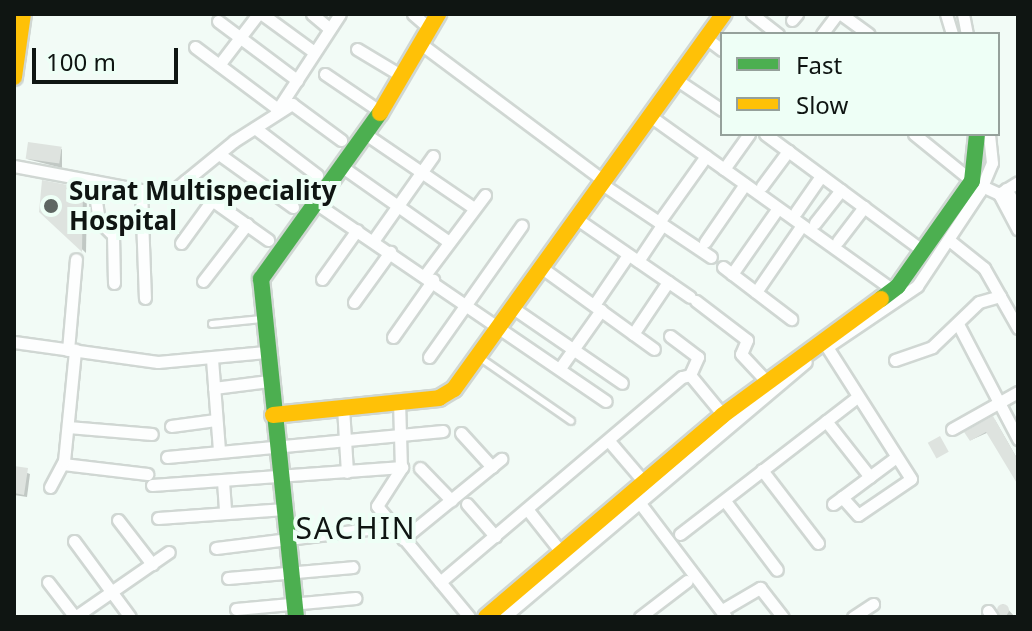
<!DOCTYPE html>
<style>
body{margin:0}
#map{position:relative;width:1032px;height:631px;overflow:hidden;background:#f2fbf6;font-family:"Noto Sans",sans-serif}
div>[style]{position:absolute}
[style*='--x']{left:calc(var(--x)*1px);top:calc(var(--y)*1px);width:calc(var(--w)*1px);rotate:calc(var(--a)*1deg)}
.shadow>*{inset:0;background:#0003}
.building>*{inset:0;background:#dee3df;transform-origin:0 0}
.round{border-radius:50%}
.roads{filter:drop-shadow(2px 0 #d0d7d3) drop-shadow(-2px 0 #d0d7d3) drop-shadow(0 2px #d0d7d3) drop-shadow(0 -2px #d0d7d3)}
.lane>*{height:6px;margin:-3px;padding:0 3px;transform-origin:3px;border-radius:3px;background:#fdfefe}
.street>*{height:11px;margin:-5.5px;padding:0 5.5px;transform-origin:5.5px;border-radius:5.5px;background:#fdfefe}
.fast>*{height:16px;margin:-8px;padding:0 8px;transform-origin:8px;border-radius:8px;background:#4caf50}
.slow>*{height:16px;margin:-8px;padding:0 8px;transform-origin:8px;border-radius:8px;background:#ffc107}
.dots>*{width:22px;height:22px;translate:-50% -50%;box-sizing:border-box;border:4px solid #eefff6;border-radius:50%}
span{translate:-50% -50%;white-space:nowrap;text-align:center;line-height:1.15;-webkit-text-stroke:8px #eefff6;paint-order:stroke}
.poi-label{font-size:26px;color:#0f1512;font-weight:700}
.left{translate:0 -50%;text-align:left}
.quarter-label{font-size:30px;color:#0f1512;letter-spacing:2px}
.frame{position:absolute;inset:0;border:16px solid #0f1512;pointer-events:none}
.legend{position:absolute;left:720px;top:32px;width:280px;height:104px;box-sizing:border-box;background:#eefff6;border:2px solid #95a19b;margin:0;padding:10px 14px;list-style:none;font-size:24px;color:#0f1512}
.legend li{display:flex;align-items:center;gap:16px;height:40px}
.legend b{width:40px;border:2px solid #95a19b}
.scale{position:absolute;left:32px;top:48px;width:146px;height:36px;box-sizing:border-box;border:4px solid #0f1512;border-top:0;padding-left:10px;font-size:24px;line-height:28px;white-space:nowrap;color:#0f1512;-webkit-text-stroke:6px #eefff6;paint-order:stroke}
</style>
<div id="map">
<div class="shadow">
<i style="clip-path:polygon(62px 149px,62px 168px,27px 159px)"></i>
<i style="clip-path:polygon(82px 189px,87px 194px,86px 253px,47px 216px)"></i>
<i style="clip-path:polygon(995px 420px,1018px 460px,1018px 481px,989px 432px,971px 440px)"></i>
<i style="clip-path:polygon(14px 468px,30px 474px,27px 497px,14px 495px)"></i>
<i style="clip-path:polygon(1003px 604px,1005px 606px,1015px 617px,1002px 617px,998px 608px)"></i>
</div>
<div class="building">
<i style="left:28px;top:142px;width:34px;height:17px;rotate:8deg"></i>
<i style="clip-path:polygon(42px 180px,83px 188px,82px 252px,39px 212px)"></i>
<i style="clip-path:polygon(993px 416px,1018px 460px,1018px 485px,986px 432px,970px 441px,964px 432px)"></i>
<i style="left:940px;top:436px;width:18px;height:14px;rotate:61deg"></i>
<i style="clip-path:polygon(14px 466px,28px 468px,24px 495px,14px 493px)"></i>
<i class="round" style="left:997px;top:604px;width:12px;height:12px"></i>
</div>
<div class="roads">
<div class="lane">
<i style="--x:212;--y:324;--w:50;--a:-5.7"></i>
<i style="--x:479;--y:357;--w:112;--a:34.8"></i>
</div>
<div class="street">
<i style="--x:262;--y:14;--w:64;--a:36.2"></i>
<i style="--x:312;--y:14;--w:23;--a:40"></i>
<i style="--x:413;--y:14;--w:23;--a:41"></i>
<i style="--x:752;--y:14;--w:33;--a:38"></i>
<i style="--x:841;--y:14;--w:34;--a:36"></i>
<i style="--x:946;--y:14;--w:21;--a:73"></i>
<i style="--x:963;--y:14;--w:20;--a:79"></i>
<i style="--x:792;--y:20;--w:8;--a:-50"></i>
<i style="--x:218;--y:21;--w:99;--a:36.8"></i>
<i style="--x:822;--y:34;--w:25;--a:-53"></i>
<i style="--x:706;--y:38;--w:20;--a:37"></i>
<i style="--x:421;--y:44;--w:229;--a:36.8"></i>
<i style="--x:195;--y:47;--w:104;--a:36.8"></i>
<i style="--x:357;--y:49;--w:52;--a:31"></i>
<i style="--x:219;--y:65;--w:64;--a:-52.6"></i>
<i style="--x:325;--y:74;--w:68;--a:34.2"></i>
<i style="--x:677;--y:80;--w:54;--a:33.7"></i>
<i style="--x:276;--y:112;--w:117;--a:-56.9"></i>
<i style="--x:650;--y:116;--w:300;--a:35.6"></i>
<i style="--x:255;--y:128;--w:78;--a:37.2"></i>
<i style="--x:364;--y:133;--w:133;--a:34.3"></i>
<i style="--x:765;--y:134;--w:197;--a:36.5"></i>
<i style="--x:914;--y:134;--w:75;--a:39"></i>
<i style="--x:219;--y:154;--w:91;--a:35.6"></i>
<i style="--x:14;--y:166;--w:157;--a:10.7"></i>
<i style="--x:168;--y:195;--w:85;--a:-39.3"></i>
<i style="--x:234;--y:141;--w:69;--a:-32.5"></i>
<i style="--x:292;--y:104;--w:61;--a:36.3"></i>
<i style="--x:341;--y:166;--w:132;--a:35.1"></i>
<i style="--x:724;--y:169;--w:43;--a:-54.5"></i>
<i style="--x:93;--y:181;--w:40;--a:81.5"></i>
<i style="--x:99;--y:221;--w:20;--a:45"></i>
<i style="--x:113;--y:235;--w:48;--a:88.8"></i>
<i style="--x:185;--y:181;--w:102;--a:35.4"></i>
<i style="--x:602;--y:184;--w:131;--a:33.8"></i>
<i style="--x:762;--y:186;--w:44;--a:-53.4"></i>
<i style="--x:982;--y:186;--w:19;--a:25"></i>
<i style="--x:999;--y:194;--w:22;--a:-32"></i>
<i style="--x:1006;--y:189;--w:24;--a:60"></i>
<i style="--x:141;--y:190;--w:108;--a:87.9"></i>
<i style="--x:999;--y:194;--w:40;--a:62"></i>
<i style="--x:314;--y:202;--w:353;--a:34.3"></i>
<i style="--x:796;--y:212;--w:44;--a:-55.2"></i>
<i style="--x:577;--y:219;--w:137;--a:34.6"></i>
<i style="--x:659;--y:222;--w:81;--a:-54.5"></i>
<i style="--x:815;--y:223;--w:42;--a:-51.8"></i>
<i style="--x:949;--y:240;--w:45;--a:38.7"></i>
<i style="--x:984;--y:268;--w:69;--a:60.5"></i>
<i style="--x:373;--y:241;--w:104;--a:-54.8"></i>
<i style="--x:838;--y:241;--w:43;--a:-52.6"></i>
<i style="--x:705;--y:242;--w:70;--a:-55.4"></i>
<i style="--x:181;--y:243;--w:54;--a:-54"></i>
<i style="--x:638;--y:261;--w:43;--a:-56.3"></i>
<i style="--x:723;--y:267;--w:86;--a:37.4"></i>
<i style="--x:542;--y:268;--w:138;--a:35.9"></i>
<i style="--x:732;--y:274;--w:80;--a:-55.1"></i>
<i style="--x:425;--y:275;--w:100;--a:-53.1"></i>
<i style="--x:322;--y:279;--w:60;--a:-54.5"></i>
<i style="--x:203;--y:281;--w:72;--a:-52.3"></i>
<i style="--x:756;--y:292;--w:81;--a:-55.5"></i>
<i style="--x:696;--y:301;--w:64;--a:37.4"></i>
<i style="--x:747;--y:340;--w:15;--a:113"></i>
<i style="--x:741;--y:354;--w:37;--a:47"></i>
<i style="--x:354;--y:302;--w:62;--a:-54.2"></i>
<i style="--x:594;--y:305;--w:60;--a:-55.8"></i>
<i style="--x:513;--y:308;--w:132;--a:34.5"></i>
<i style="--x:958;--y:324;--w:130;--a:62.4"></i>
<i style="--x:633;--y:334;--w:63;--a:-56.1"></i>
<i style="--x:670;--y:336;--w:35;--a:37"></i>
<i style="--x:698;--y:357;--w:20;--a:114"></i>
<i style="--x:393;--y:337;--w:70;--a:-54.9"></i>
<i style="--x:14;--y:342;--w:145;--a:7.9"></i>
<i style="--x:158;--y:362;--w:108;--a:-5.3"></i>
<i style="--x:827;--y:347;--w:109;--a:-34.1"></i>
<i style="--x:917;--y:286;--w:114;--a:-56.4"></i>
<i style="--x:980;--y:191;--w:30;--a:-67"></i>
<i style="--x:992;--y:163;--w:29;--a:-96"></i>
<i style="--x:827;--y:347;--w:156;--a:57.5"></i>
<i style="--x:911;--y:479;--w:64;--a:145.8"></i>
<i style="--x:858;--y:515;--w:24;--a:-132"></i>
<i style="--x:68;--y:350;--w:91;--a:-85"></i>
<i style="--x:429;--y:357;--w:161;--a:-54.8"></i>
<i style="--x:212;--y:359;--w:92;--a:85.6"></i>
<i style="--x:895;--y:360;--w:39;--a:-19"></i>
<i style="--x:932;--y:347;--w:65;--a:-43.8"></i>
<i style="--x:979;--y:302;--w:22;--a:-16"></i>
<i style="--x:560;--y:368;--w:71;--a:-54.7"></i>
<i style="--x:214;--y:388;--w:55;--a:-7.3"></i>
<i style="--x:399;--y:401;--w:66;--a:88.3"></i>
<i style="--x:343;--y:407;--w:65;--a:86.5"></i>
<i style="--x:826;--y:421;--w:71;--a:51.8"></i>
<i style="--x:171;--y:426;--w:45;--a:-7.6"></i>
<i style="--x:68;--y:427;--w:84;--a:4.8"></i>
<i style="--x:952;--y:429;--w:76;--a:-29.3"></i>
<i style="--x:461;--y:433;--w:46;--a:47.6"></i>
<i style="--x:609;--y:441;--w:54;--a:49.5"></i>
<i style="--x:167;--y:457;--w:277;--a:-5.4"></i>
<i style="--x:63;--y:464;--w:85;--a:6.8"></i>
<i style="--x:420;--y:468;--w:45;--a:45.9"></i>
<i style="--x:762;--y:470;--w:92;--a:52.5"></i>
<i style="--x:223;--y:481;--w:32;--a:86"></i>
<i style="--x:152;--y:485;--w:251;--a:-4.1"></i>
<i style="--x:402;--y:467;--w:46;--a:122.7"></i>
<i style="--x:377;--y:506;--w:144;--a:50.3"></i>
<i style="--x:50;--y:487;--w:30;--a:-62"></i>
<i style="--x:64;--y:461;--w:112;--a:-84.3"></i>
<i style="--x:725;--y:501;--w:86;--a:53"></i>
<i style="--x:639;--y:502;--w:144;--a:52.9"></i>
<i style="--x:467;--y:504;--w:43;--a:48.8"></i>
<i style="--x:833;--y:504;--w:79;--a:-36.7"></i>
<i style="--x:527;--y:509;--w:55;--a:51.7"></i>
<i style="--x:158;--y:518;--w:127;--a:-4.1"></i>
<i style="--x:118;--y:520;--w:56;--a:52.3"></i>
<i style="--x:680;--y:534;--w:224;--a:-37.7"></i>
<i style="--x:403;--y:539;--w:127;--a:-39.2"></i>
<i style="--x:74;--y:541;--w:94;--a:53.6"></i>
<i style="--x:216;--y:548;--w:177;--a:-7.1"></i>
<i style="--x:228;--y:578;--w:125;--a:-5"></i>
<i style="--x:48;--y:582;--w:44;--a:52.4"></i>
<i style="--x:75;--y:617;--w:114;--a:-34.7"></i>
<i style="--x:440;--y:582;--w:317;--a:-40.3"></i>
<i style="--x:682;--y:377;--w:8;--a:-14"></i>
<i style="--x:690;--y:375;--w:52;--a:50.5"></i>
<i style="--x:236;--y:609;--w:120;--a:-5.3"></i>
<i style="--x:724;--y:609;--w:42;--a:-30.3"></i>
<i style="--x:760;--y:588;--w:37;--a:52"></i>
<i style="--x:988;--y:611;--w:7;--a:56"></i>
<i style="--x:504;--y:617;--w:395;--a:-40.2"></i>
<i style="--x:640;--y:617;--w:59;--a:-37.5"></i>
<i style="--x:853;--y:617;--w:24;--a:-33"></i>
</div>
<div class="fast">
<i style="--x:881;--y:299;--w:21;--a:-37"></i>
<i style="--x:898;--y:286;--w:128;--a:-54.8"></i>
<i style="--x:972;--y:181;--w:47;--a:-83.9"></i>
<i style="--x:296;--y:617;--w:340;--a:-95.9"></i>
<i style="--x:261;--y:279;--w:204;--a:-54.4"></i>
</div>
<div class="slow">
<i style="--x:14;--y:77;--w:64;--a:-81.9"></i>
<i style="--x:380;--y:113;--w:115;--a:-59.6"></i>
<i style="--x:273;--y:415;--w:167;--a:-5.8"></i>
<i style="--x:439;--y:398;--w:17;--a:-31"></i>
<i style="--x:454;--y:389;--w:462;--a:-54.3"></i>
<i style="--x:486;--y:617;--w:311;--a:-40.4"></i>
<i style="--x:723;--y:415;--w:196;--a:-36.3"></i>
</div>
</div>
<div class="dots">
<i style="left:51px;top:206px;background:#5e6662"></i>
</div>
<div class="poi-label">
<span class="left" style="left:69px;top:206px">Surat Multispeciality<br>Hospital</span>
</div>
<div class="quarter-label">
<span style="left:356px;top:528px">SACHIN</span>
</div>
<div class="frame"></div>
<ul class="legend">
<li><b style="height:10px;background:#4caf50"></b>Fast</li>
<li><b style="height:10px;background:#ffc107"></b>Slow</li>
</ul>
<div class="scale">100 m</div>
</div>
